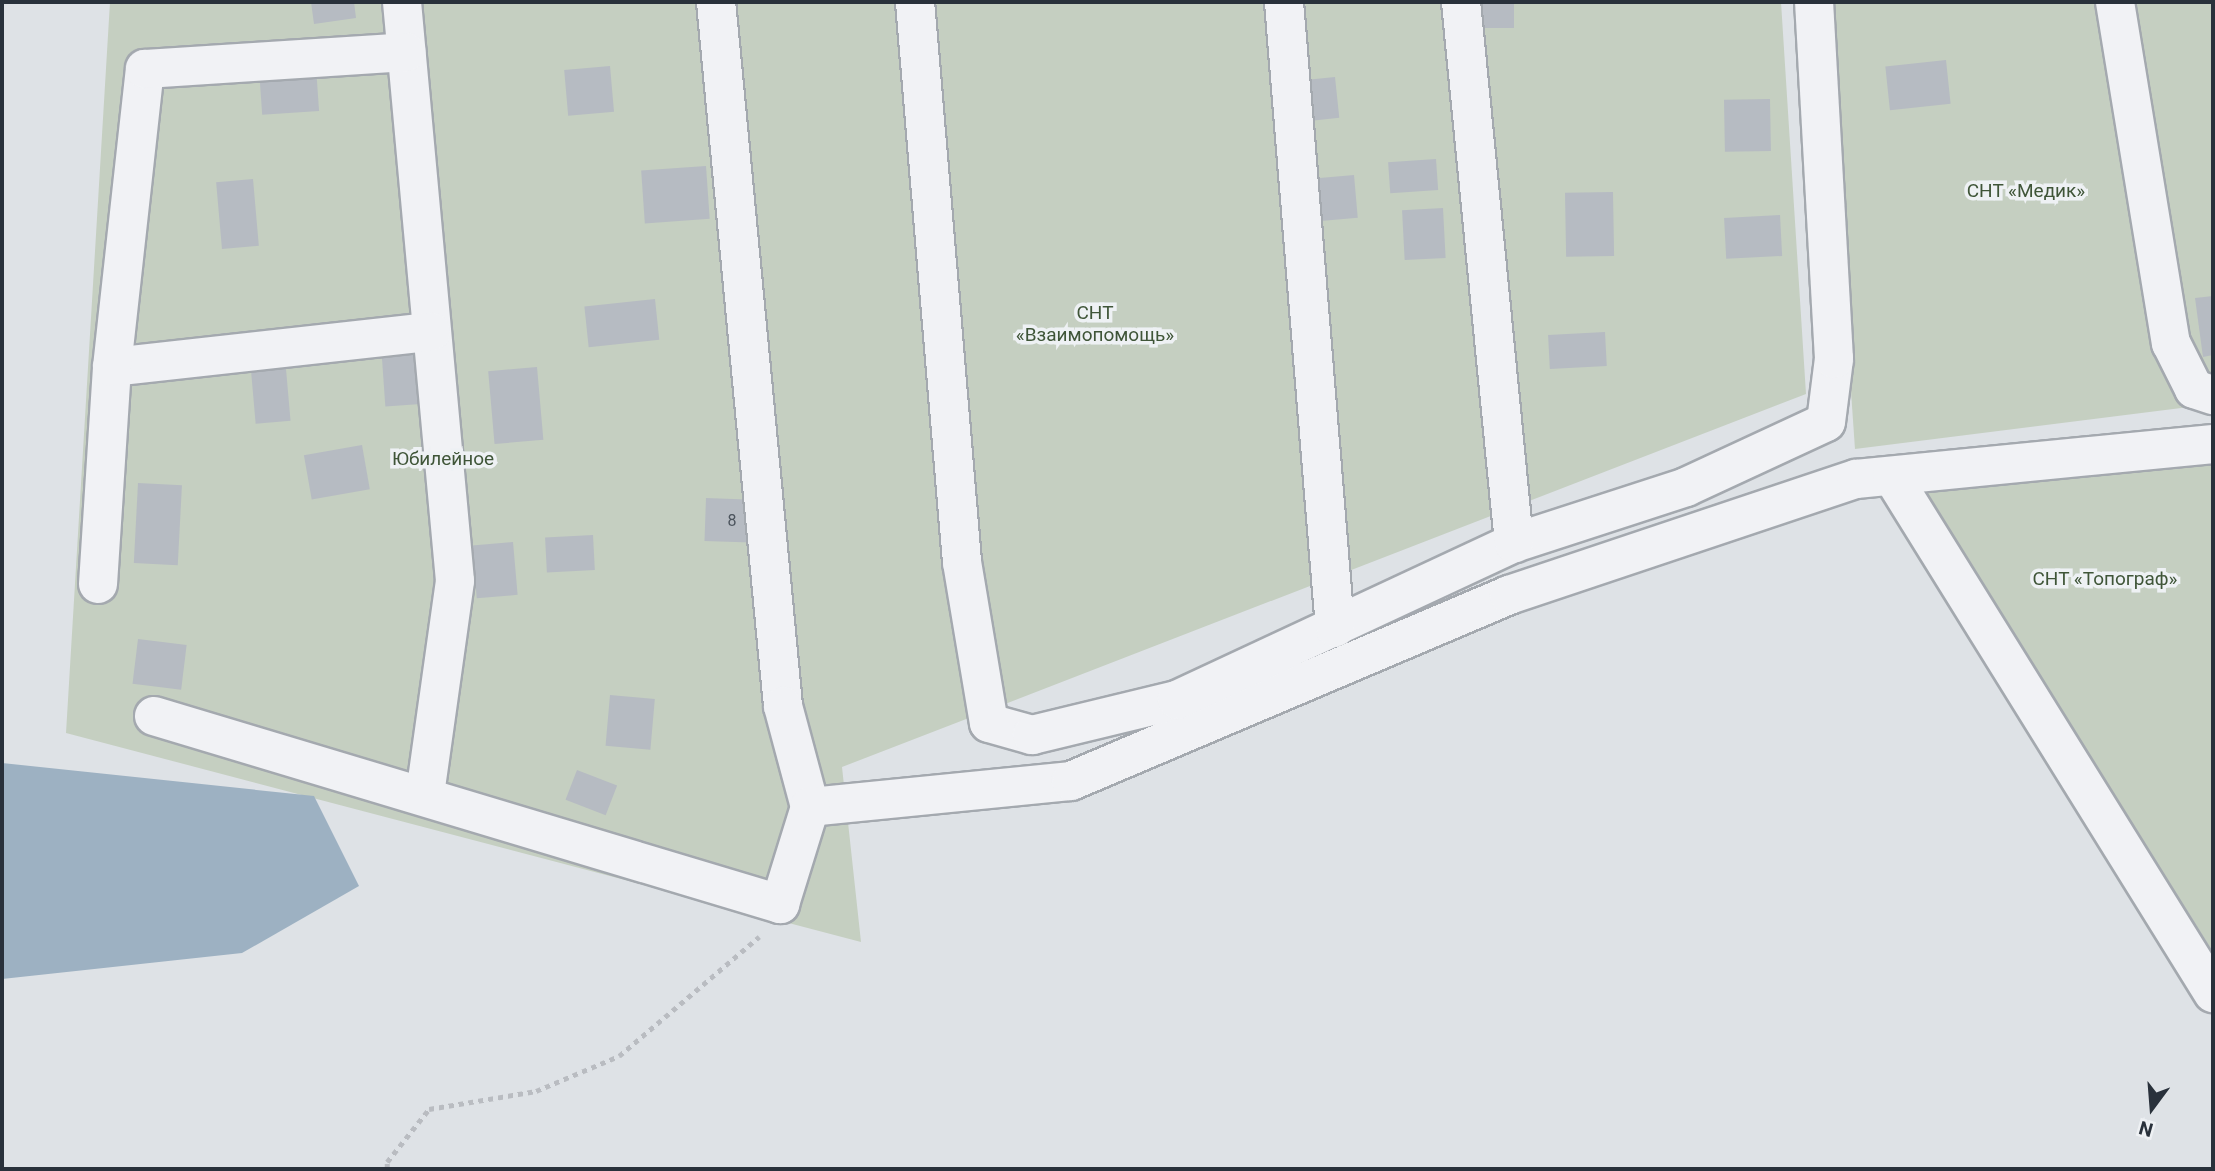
<!DOCTYPE html>
<meta charset="utf-8">
<style>
body{margin:0}
#map{position:relative;width:2215px;height:1171px;overflow:hidden;background:#dee2e6;font-family:Roboto,sans-serif}
div>[style]{position:absolute}
[style*='--x']{left:calc(var(--x)*1px);top:calc(var(--y)*1px);width:calc(var(--w)*1px);rotate:calc(var(--a)*1deg)}
.green>*{inset:0;background:#c5cfc1}
.water>*{inset:0;background:#9db1c2}
.building>*{inset:0;background:#b6bbc2;transform-origin:0 0}
.path>*{height:4.5px;margin-top:-2.25px;transform-origin:0;background:repeating-linear-gradient(90deg,#b9bcc1 0 5px,transparent 0 10px)}
.roads{filter:drop-shadow(2px 0 #a4a9af) drop-shadow(-2px 0 #a4a9af) drop-shadow(0 2px #a4a9af) drop-shadow(0 -2px #a4a9af)}
.minor>*{height:38px;margin:-19px;padding:0 19px;transform-origin:19px;border-radius:19px;background:#f1f2f5}
span{translate:-50% -50%;white-space:nowrap;text-align:center;line-height:1.15;-webkit-text-stroke:7px #eef1f4;paint-order:stroke}
.number-label{font-size:16px;color:#4c545d}
.number-label span{-webkit-text-stroke-width:0}
.park-label{font-size:19px;color:#3f5538}
.frame{position:absolute;inset:0;border:4px solid #29313b;pointer-events:none}
.north{position:absolute;left:2117px;top:1073px;width:70px;height:70px;-webkit-text-stroke:5px #eef1f4;paint-order:stroke;rotate:196deg;font-size:19px;font-weight:700;line-height:28px;text-align:center;color:#29313b}
.north::after{content:'';display:block;margin:auto;width:24px;height:32px;background:#29313b;clip-path:polygon(50% 0,100% 100%,50% 72%,0 100%)}
</style>
<div id="map">
<div class="green">
<i style="clip-path:polygon(110px 2px,1781px 2px,1806px 394px,842px 767px,861px 942px,66px 733px)"></i>
<i style="clip-path:polygon(1824px 2px,2213px 2px,2213px 404px,1855px 449px)"></i>
<i style="clip-path:polygon(2213px 461px,2213px 952px,1921px 489px)"></i>
</div>
<div class="water">
<i style="clip-path:polygon(2px 763px,314px 796px,359px 886px,242px 953px,2px 979px)"></i>
</div>
<div class="building">
<i style="clip-path:polygon(311px 2px,354px 2px,356px 18px,314px 24px)"></i>
<i style="left:1471px;top:2px;width:43px;height:26px"></i>
<i style="left:1946px;top:60px;width:44px;height:61px;rotate:84deg"></i>
<i style="left:610px;top:66px;width:46px;height:46px;rotate:85deg"></i>
<i style="left:316px;top:67px;width:44px;height:57px;rotate:86deg"></i>
<i style="left:1335px;top:77px;width:41px;height:37px;rotate:84deg"></i>
<i style="left:1770px;top:99px;width:52px;height:46px;rotate:89deg"></i>
<i style="left:1436px;top:159px;width:31px;height:48px;rotate:86deg"></i>
<i style="left:706px;top:166px;width:53px;height:65px;rotate:86deg"></i>
<i style="left:1354px;top:175px;width:43px;height:40px;rotate:85deg"></i>
<i style="left:253px;top:179px;width:67px;height:37px;rotate:85deg"></i>
<i style="left:1613px;top:192px;width:64px;height:48px;rotate:89deg"></i>
<i style="left:1443px;top:208px;width:50px;height:41px;rotate:87deg"></i>
<i style="left:1780px;top:215px;width:41px;height:56px;rotate:87deg"></i>
<i style="clip-path:polygon(2213px 296px,2213px 355px,2203px 357px,2195px 298px)"></i>
<i style="left:655px;top:299px;width:41px;height:71px;rotate:84deg"></i>
<i style="left:1605px;top:332px;width:34px;height:57px;rotate:87deg"></i>
<i style="left:420px;top:343px;width:61px;height:39px;rotate:86deg"></i>
<i style="left:537px;top:367px;width:73px;height:49px;rotate:85deg"></i>
<i style="left:286px;top:369px;width:52px;height:35px;rotate:85deg"></i>
<i style="left:362px;top:445px;width:45px;height:59px;rotate:80deg"></i>
<i style="left:138px;top:483px;width:44px;height:80px;rotate:3deg"></i>
<i style="left:706px;top:498px;width:54px;height:43px;rotate:2deg"></i>
<i style="left:593px;top:535px;width:35px;height:48px;rotate:87deg"></i>
<i style="left:513px;top:542px;width:53px;height:41px;rotate:85deg"></i>
<i style="left:138px;top:639px;width:49px;height:45px;rotate:7deg"></i>
<i style="left:610px;top:695px;width:45px;height:51px;rotate:5deg"></i>
<i style="left:577px;top:770px;width:43px;height:32px;rotate:21deg"></i>
</div>
<div class="path">
<i style="--x:387;--y:1169;--w:7;--a:-90"></i>
<i style="--x:387;--y:1162;--w:68;--a:-51.6"></i>
<i style="--x:429;--y:1109;--w:109;--a:-9.5"></i>
<i style="--x:536;--y:1091;--w:90;--a:-22.9"></i>
<i style="--x:619;--y:1056;--w:184;--a:-40.4"></i>
</div>
<div class="roads">
<div class="minor">
<i style="--x:402;--y:2;--w:581;--a:84.77"></i>
<i style="--x:455;--y:581;--w:215;--a:98"></i>
<i style="--x:716;--y:2;--w:707;--a:84.56"></i>
<i style="--x:783;--y:706;--w:105;--a:75"></i>
<i style="--x:810;--y:807;--w:262;--a:-5.7"></i>
<i style="--x:1071;--y:781;--w:476;--a:-23"></i>
<i style="--x:1509;--y:595;--w:366;--a:-18.5"></i>
<i style="--x:1856;--y:479;--w:359;--a:-5.6"></i>
<i style="--x:915;--y:2;--w:562;--a:85.2"></i>
<i style="--x:962;--y:562;--w:163;--a:80.5"></i>
<i style="--x:989;--y:723;--w:45;--a:15.6"></i>
<i style="--x:1032;--y:735;--w:149;--a:-13.6"></i>
<i style="--x:1177;--y:700;--w:372;--a:-25"></i>
<i style="--x:1514;--y:543;--w:181;--a:-18"></i>
<i style="--x:1686;--y:487;--w:154;--a:-24.9"></i>
<i style="--x:1826;--y:422;--w:64;--a:-82.8"></i>
<i style="--x:1834;--y:359;--w:358;--a:-93.2"></i>
<i style="--x:1284;--y:2;--w:628;--a:85.34"></i>
<i style="--x:1461;--y:2;--w:544;--a:84.4"></i>
<i style="--x:2115;--y:2;--w:346;--a:80.7"></i>
<i style="--x:2171;--y:343;--w:51;--a:63.4"></i>
<i style="--x:2194;--y:389;--w:20;--a:18"></i>
<i style="--x:112;--y:367;--w:321;--a:-6.3"></i>
<i style="--x:1892;--y:476;--w:609;--a:58.16"></i>
<i style="--x:98;--y:584;--w:217;--a:-86.3"></i>
<i style="--x:112;--y:367;--w:300;--a:-83.7"></i>
<i style="--x:145;--y:69;--w:262;--a:-3.7"></i>
<i style="--x:154;--y:716;--w:654;--a:16.72"></i>
<i style="--x:780;--y:904;--w:102;--a:-72.8"></i>
</div>
</div>
<div class="number-label">
<span style="left:732px;top:521px">8</span>
</div>
<div class="park-label">
<span style="left:2026px;top:191px">СНТ «Медик»</span>
<span style="left:1095px;top:324px">СНТ<br>«Взаимопомощь»</span>
<span style="left:443px;top:459px">Юбилейное</span>
<span style="left:2105px;top:579px">СНТ «Топограф»</span>
</div>
<div class="frame"></div>
<div class="north">N</div>
</div>
